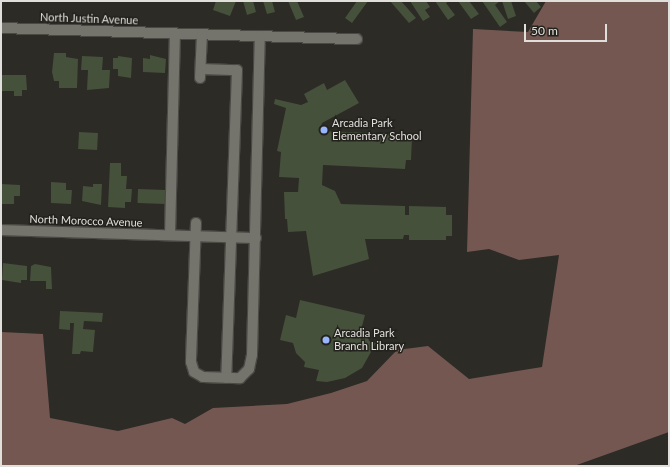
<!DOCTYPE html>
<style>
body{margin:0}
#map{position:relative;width:670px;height:467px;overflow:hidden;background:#2c2b26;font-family:Lato,sans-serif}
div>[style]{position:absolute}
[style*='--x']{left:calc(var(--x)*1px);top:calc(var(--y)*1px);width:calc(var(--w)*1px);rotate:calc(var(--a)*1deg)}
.forest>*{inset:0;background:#755752}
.building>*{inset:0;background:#45513b;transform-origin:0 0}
.roads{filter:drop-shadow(1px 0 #4a4944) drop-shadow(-1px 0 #4a4944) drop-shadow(0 1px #4a4944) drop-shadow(0 -1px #4a4944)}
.minor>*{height:10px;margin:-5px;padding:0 5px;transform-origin:5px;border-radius:5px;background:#74736c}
.dots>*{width:11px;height:11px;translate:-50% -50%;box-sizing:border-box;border:2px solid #23221c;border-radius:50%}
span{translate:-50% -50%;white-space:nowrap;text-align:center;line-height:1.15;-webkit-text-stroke:3px #23221c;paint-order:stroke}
.street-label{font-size:11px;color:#e0dfdc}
.poi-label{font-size:11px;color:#e0dfdc}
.left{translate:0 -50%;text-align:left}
.frame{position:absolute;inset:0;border:2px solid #e0dfdc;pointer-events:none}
.scale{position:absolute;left:524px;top:24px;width:83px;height:18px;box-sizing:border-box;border:2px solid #e0dfdc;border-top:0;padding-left:5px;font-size:12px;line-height:14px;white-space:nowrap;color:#e0dfdc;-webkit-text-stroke:3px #23221c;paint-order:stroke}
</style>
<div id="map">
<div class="forest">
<i style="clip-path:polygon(546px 1px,669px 1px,669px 432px,574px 466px,1px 466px,1px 332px,43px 334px,50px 418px,118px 431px,172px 418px,185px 424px,213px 408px,287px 404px,331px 393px,367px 381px,397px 350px,428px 346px,469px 379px,542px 367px,559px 255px,519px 260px,489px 249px,467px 252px,473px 29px,528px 32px)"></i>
</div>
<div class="building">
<i style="clip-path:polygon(216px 1px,236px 1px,230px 16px,213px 10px)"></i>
<i style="clip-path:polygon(243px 1px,253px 1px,256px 12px,247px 15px)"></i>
<i style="clip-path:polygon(263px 1px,272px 1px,275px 12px,267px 14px)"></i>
<i style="clip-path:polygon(288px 1px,297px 1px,304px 17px,296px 20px)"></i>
<i style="clip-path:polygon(357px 1px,368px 1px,352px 23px,345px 18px)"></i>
<i style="clip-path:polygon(390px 1px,401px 1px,416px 18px,409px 23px)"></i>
<i style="clip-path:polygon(410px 1px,426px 1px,430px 7px,425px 10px,430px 17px,423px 21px)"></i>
<i style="clip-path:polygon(435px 1px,449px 1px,446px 3px,455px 15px,448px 20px)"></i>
<i style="clip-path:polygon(458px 1px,469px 1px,479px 14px,471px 19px)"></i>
<i style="clip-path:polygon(482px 1px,500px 1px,495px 5px,507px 22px,500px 27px)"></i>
<i style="clip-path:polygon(502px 1px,511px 1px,516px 16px,508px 19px)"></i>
<i style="clip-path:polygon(524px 1px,536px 1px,541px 7px,534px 13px)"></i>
<i style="clip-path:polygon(54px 53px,66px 53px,66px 57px,78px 59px,77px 88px,59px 88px,59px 81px,54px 81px,52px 72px)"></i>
<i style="clip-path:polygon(150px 55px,166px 59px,165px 73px,143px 72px,143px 58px,150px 59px)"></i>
<i style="clip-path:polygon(82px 56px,103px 57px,102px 70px,110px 70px,109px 88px,87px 90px,88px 70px,81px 70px)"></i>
<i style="clip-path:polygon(118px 56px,132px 58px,131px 78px,118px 76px,118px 69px,113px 69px,113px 58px,118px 58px)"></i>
<i style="clip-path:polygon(1px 75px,26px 75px,27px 90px,22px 90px,22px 96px,14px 96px,14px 91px,1px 91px)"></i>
<i style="clip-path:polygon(345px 80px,359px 103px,322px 123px,320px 131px,407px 134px,406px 139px,412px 139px,411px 160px,406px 160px,405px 169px,323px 165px,322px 185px,335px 191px,341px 204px,405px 206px,405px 215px,409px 215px,409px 206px,446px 207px,446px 215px,452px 215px,452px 236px,446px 236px,446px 240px,409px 240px,409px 235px,404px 235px,403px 239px,365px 239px,369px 259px,313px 276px,306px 231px,288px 232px,287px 219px,285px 219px,284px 192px,298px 192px,299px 178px,279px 177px,281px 152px,277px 151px,286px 108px,274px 104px,275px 99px,301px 105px,308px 102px,304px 94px,324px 83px,327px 90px)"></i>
<i style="left:79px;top:132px;width:19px;height:17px;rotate:3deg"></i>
<i style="clip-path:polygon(110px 163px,121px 163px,121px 176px,127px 176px,126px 189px,132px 189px,131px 202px,125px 202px,125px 208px,108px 207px)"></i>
<i style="clip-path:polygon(51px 182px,66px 183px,66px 190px,72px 190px,71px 204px,51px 203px)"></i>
<i style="clip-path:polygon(1px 184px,20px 185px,20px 196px,14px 196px,14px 204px,1px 204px)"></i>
<i style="clip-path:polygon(93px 184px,102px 184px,101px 205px,82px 201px,83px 186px,93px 187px)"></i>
<i style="left:138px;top:189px;width:28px;height:14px;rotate:2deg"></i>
<i style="clip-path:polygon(3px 263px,27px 266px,27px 280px,21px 280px,21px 283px,2px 280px)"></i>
<i style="clip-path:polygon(35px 264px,51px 267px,52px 289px,46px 289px,46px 281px,30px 281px,31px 266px)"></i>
<i style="clip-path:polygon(300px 300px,365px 315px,361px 330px,367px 334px,369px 341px,376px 343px,362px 368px,345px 378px,327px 382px,316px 381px,319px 370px,304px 367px,305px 362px,296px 353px,293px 343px,280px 340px,286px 315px,296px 318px)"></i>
<i style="clip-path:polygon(60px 311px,103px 313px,102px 322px,84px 321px,83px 329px,95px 330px,93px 352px,81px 351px,80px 354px,72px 354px,74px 323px,70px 323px,70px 330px,59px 329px)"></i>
</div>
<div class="roads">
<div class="minor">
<i style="--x:1;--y:28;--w:356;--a:1.8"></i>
<i style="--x:201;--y:69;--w:36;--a:2"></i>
<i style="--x:237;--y:70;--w:308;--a:92"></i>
<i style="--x:200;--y:78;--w:44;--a:-87.4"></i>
<i style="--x:196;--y:223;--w:139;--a:92.1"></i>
<i style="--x:191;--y:362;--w:10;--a:73"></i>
<i style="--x:194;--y:372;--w:10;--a:29"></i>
<i style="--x:203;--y:377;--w:37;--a:2"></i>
<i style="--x:240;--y:378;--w:13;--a:-45"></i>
<i style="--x:249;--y:369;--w:14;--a:-78"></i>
<i style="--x:252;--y:355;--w:319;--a:-88.6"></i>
<i style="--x:1;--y:230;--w:255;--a:1.8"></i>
<i style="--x:170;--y:235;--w:202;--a:-88.6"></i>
</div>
</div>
<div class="dots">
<i style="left:324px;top:130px;background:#98b5fd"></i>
<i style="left:326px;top:340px;background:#98b5fd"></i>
</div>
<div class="street-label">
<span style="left:89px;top:19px;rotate:2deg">North Justin Avenue</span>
<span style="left:86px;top:221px;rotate:2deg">North Morocco Avenue</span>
</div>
<div class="poi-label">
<span class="left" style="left:332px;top:130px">Arcadia Park<br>Elementary School</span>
<span class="left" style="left:334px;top:340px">Arcadia Park<br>Branch Library</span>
</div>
<div class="frame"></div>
<div class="scale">50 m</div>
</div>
